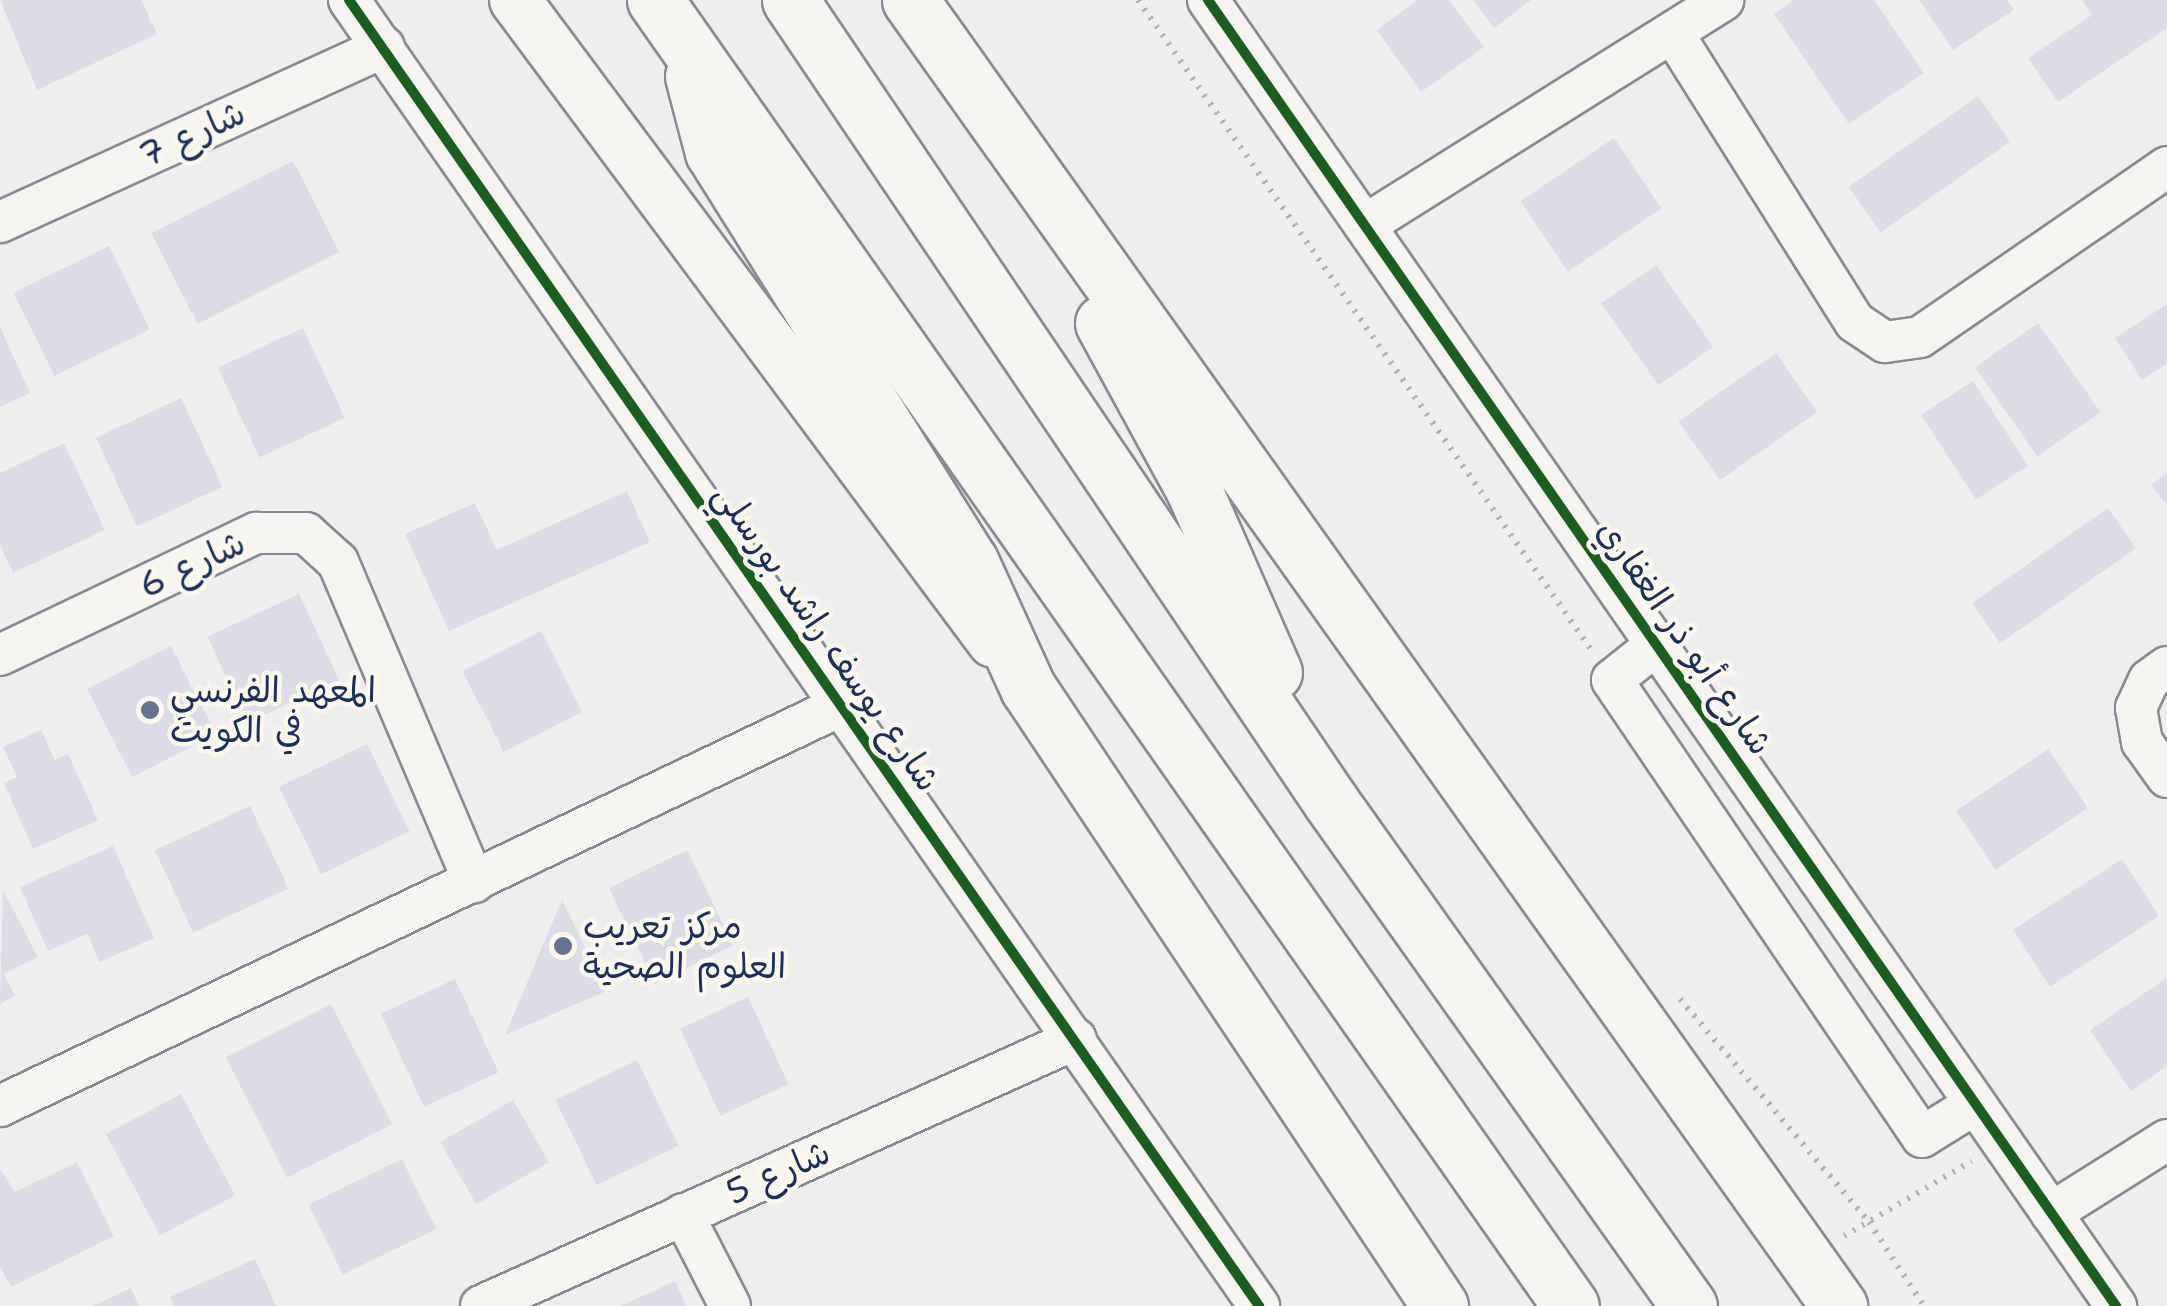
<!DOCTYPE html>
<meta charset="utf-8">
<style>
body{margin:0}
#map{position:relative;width:2167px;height:1306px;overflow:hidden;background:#efeeee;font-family:"Shantell Sans","Playpen Sans Arabic",sans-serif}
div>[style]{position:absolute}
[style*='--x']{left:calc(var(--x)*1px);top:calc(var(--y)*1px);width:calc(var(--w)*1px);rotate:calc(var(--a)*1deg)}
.building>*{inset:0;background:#dcdce7;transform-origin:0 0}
.path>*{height:6px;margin-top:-3px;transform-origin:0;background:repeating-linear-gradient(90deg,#b2b3b7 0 2.5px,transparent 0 10.5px)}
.roads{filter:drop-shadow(2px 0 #868a93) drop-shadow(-2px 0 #868a93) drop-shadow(0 2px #868a93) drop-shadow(0 -2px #868a93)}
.minor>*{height:40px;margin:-20px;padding:0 20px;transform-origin:20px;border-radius:20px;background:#f5f4f1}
.major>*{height:50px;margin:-25px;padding:0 25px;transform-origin:25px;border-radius:25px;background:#f5f4f1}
.highway>*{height:55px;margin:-27.5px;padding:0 27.5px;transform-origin:27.5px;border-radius:27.5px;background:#f5f4f1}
.cycleway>*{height:10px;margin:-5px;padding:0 5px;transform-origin:5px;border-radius:5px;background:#1b5e20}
.dots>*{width:28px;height:28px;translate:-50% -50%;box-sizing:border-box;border:5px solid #fbf7ec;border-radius:50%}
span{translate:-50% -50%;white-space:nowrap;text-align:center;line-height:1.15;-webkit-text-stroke:9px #fbf7ec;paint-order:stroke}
.street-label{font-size:35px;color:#1b2f5e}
.poi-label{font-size:35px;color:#1b2f5e}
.left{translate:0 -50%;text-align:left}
</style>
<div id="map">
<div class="building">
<i style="clip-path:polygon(0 0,141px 0,157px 34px,37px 90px)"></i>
<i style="clip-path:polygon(1417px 0,1449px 0,1484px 47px,1421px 92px,1377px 30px)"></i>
<i style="clip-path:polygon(1473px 0,1531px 0,1494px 28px)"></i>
<i style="clip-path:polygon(1794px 0,1874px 0,1924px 73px,1849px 124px,1774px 14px)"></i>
<i style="clip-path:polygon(1919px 0,2007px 0,2014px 10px,1953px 50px)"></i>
<i style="clip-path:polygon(2082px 0,2167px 0,2167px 28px,2058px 102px,2028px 58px,2092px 15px)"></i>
<i style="left:1978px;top:96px;width:56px;height:158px;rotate:55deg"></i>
<i style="left:1614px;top:138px;width:85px;height:113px;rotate:56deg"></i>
<i style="left:293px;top:161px;width:102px;height:159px;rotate:63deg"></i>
<i style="left:109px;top:246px;width:93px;height:106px;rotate:64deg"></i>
<i style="left:1656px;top:265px;width:100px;height:67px;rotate:55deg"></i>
<i style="clip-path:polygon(2167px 304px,2167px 364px,2142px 380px,2115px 338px)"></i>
<i style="left:2038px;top:323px;width:109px;height:77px;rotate:55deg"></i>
<i style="clip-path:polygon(0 327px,30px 393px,0 407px)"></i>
<i style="left:303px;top:328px;width:99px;height:94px;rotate:65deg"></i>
<i style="left:1776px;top:353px;width:72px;height:119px;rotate:55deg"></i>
<i style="left:1973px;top:381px;width:101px;height:62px;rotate:57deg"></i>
<i style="left:181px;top:398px;width:98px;height:94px;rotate:65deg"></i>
<i style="clip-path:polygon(64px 443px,105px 530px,13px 573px,0 545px,0 473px)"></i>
<i style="clip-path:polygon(2167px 473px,2167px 505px,2151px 485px)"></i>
<i style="clip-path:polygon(627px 491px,650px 542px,449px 631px,405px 534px,475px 503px,497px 550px)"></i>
<i style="left:2108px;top:508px;width:49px;height:166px;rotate:55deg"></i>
<i style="left:299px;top:594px;width:95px;height:101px;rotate:65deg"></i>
<i style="left:541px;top:631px;width:91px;height:88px;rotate:63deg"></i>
<i style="left:171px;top:646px;width:99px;height:94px;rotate:63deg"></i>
<i style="clip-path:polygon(41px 730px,55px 760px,68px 754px,98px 820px,33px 849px,4px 783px,17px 777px,3px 747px)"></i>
<i style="left:367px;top:744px;width:97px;height:98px;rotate:64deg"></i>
<i style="left:2048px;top:749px;width:71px;height:111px;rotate:56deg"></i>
<i style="left:250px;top:806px;width:91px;height:105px;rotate:65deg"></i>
<i style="clip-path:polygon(113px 846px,154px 938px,100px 962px,87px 934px,48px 951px,20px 887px)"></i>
<i style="left:687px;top:850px;width:106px;height:87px;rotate:64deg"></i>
<i style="left:2122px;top:859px;width:68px;height:130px;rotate:57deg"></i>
<i style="clip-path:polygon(3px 890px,38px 957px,4px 974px,15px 996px,0 1004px)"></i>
<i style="clip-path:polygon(562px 900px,606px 991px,505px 1035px)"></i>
<i style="clip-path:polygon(2167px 978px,2167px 1066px,2131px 1091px,2090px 1030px)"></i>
<i style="left:455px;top:979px;width:103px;height:82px;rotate:65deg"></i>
<i style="left:748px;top:997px;width:96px;height:75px;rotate:65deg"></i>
<i style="left:331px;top:1004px;width:135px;height:118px;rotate:63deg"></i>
<i style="left:637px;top:1060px;width:95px;height:91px;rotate:64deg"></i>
<i style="left:181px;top:1094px;width:115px;height:85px;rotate:62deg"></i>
<i style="left:513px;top:1100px;width:72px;height:84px;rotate:60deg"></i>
<i style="left:402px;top:1159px;width:78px;height:104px;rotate:64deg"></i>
<i style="clip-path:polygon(77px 1162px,114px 1236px,11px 1287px,0 1266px,0 1169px,15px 1192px)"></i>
<i style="clip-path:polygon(255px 1259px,276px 1306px,174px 1306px,170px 1297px)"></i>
<i style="clip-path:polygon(675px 1281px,686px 1306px,621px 1306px)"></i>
<i style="clip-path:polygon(131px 1288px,139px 1306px,93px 1306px)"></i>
</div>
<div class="path">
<i style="--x:1138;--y:0;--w:794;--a:55.11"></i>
<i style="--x:1680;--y:999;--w:292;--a:49.7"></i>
<i style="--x:1869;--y:1222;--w:100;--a:56.8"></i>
<i style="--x:1844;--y:1236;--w:148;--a:-30.4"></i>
</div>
<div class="roads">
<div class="minor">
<i style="--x:349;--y:0;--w:1592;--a:55.13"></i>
<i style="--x:1208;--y:0;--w:1591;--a:55.19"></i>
<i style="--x:1674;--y:35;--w:339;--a:57.8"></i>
<i style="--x:1855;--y:322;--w:36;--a:34"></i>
<i style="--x:1885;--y:342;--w:35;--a:-8"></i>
<i style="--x:1920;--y:337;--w:300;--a:-34.5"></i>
<i style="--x:0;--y:222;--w:422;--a:-24.5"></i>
<i style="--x:1365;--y:225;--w:423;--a:-32.1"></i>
<i style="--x:1656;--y:645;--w:56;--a:141.5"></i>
<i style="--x:1612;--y:680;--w:552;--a:55.85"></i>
<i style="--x:1922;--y:1137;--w:62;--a:-31.9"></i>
<i style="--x:0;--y:655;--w:284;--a:-25.5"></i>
<i style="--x:256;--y:533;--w:50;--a:0"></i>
<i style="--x:306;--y:533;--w:43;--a:42.2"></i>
<i style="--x:338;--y:562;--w:348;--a:67"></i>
<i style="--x:2167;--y:667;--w:22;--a:144"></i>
<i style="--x:2149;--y:680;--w:31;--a:115"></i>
<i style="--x:2136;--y:708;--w:35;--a:80"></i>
<i style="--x:2142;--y:742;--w:43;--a:54.5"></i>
<i style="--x:0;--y:1106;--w:930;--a:-25.46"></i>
<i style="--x:2051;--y:1213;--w:137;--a:-32.2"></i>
<i style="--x:683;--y:1214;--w:103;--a:62.9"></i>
<i style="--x:481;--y:1306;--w:652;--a:-24.17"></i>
</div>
<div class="major">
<i style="--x:515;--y:0;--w:800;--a:53.33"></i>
</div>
<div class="highway">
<i style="--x:655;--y:0;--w:1595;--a:54.96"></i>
<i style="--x:790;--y:0;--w:967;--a:56"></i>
<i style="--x:1331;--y:802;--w:618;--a:54.61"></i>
<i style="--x:910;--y:0;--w:1603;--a:54.57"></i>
<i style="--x:693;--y:76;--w:79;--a:75.3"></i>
<i style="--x:713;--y:152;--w:483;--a:57.9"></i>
<i style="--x:970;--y:561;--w:140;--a:65.5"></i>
<i style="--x:1028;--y:688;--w:743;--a:56.31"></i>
<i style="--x:1103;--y:323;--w:190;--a:61.4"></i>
<i style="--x:1194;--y:490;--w:199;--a:66.3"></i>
</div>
</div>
<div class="cycleway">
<i style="--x:349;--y:0;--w:1592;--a:55.13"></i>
<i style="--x:1208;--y:0;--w:1591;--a:55.19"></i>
</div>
<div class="dots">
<i style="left:150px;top:710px;background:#657290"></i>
<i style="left:563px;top:946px;background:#657290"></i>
</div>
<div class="street-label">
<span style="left:192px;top:134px;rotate:-25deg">شارع 7</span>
<span style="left:192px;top:564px;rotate:-25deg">شارع 6</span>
<span style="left:827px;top:637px;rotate:55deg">شارع يوسف راشد بورسلي</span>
<span style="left:1685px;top:637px;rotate:55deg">شارع أبو ذر الغفاري</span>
<span style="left:778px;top:1172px;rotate:-24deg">شارع 5</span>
</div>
<div class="poi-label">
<span class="left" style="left:170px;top:710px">المعهد الفرنسي<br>في الكويت</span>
<span class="left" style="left:583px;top:946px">مركز تعريب<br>العلوم الصحية</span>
</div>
</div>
